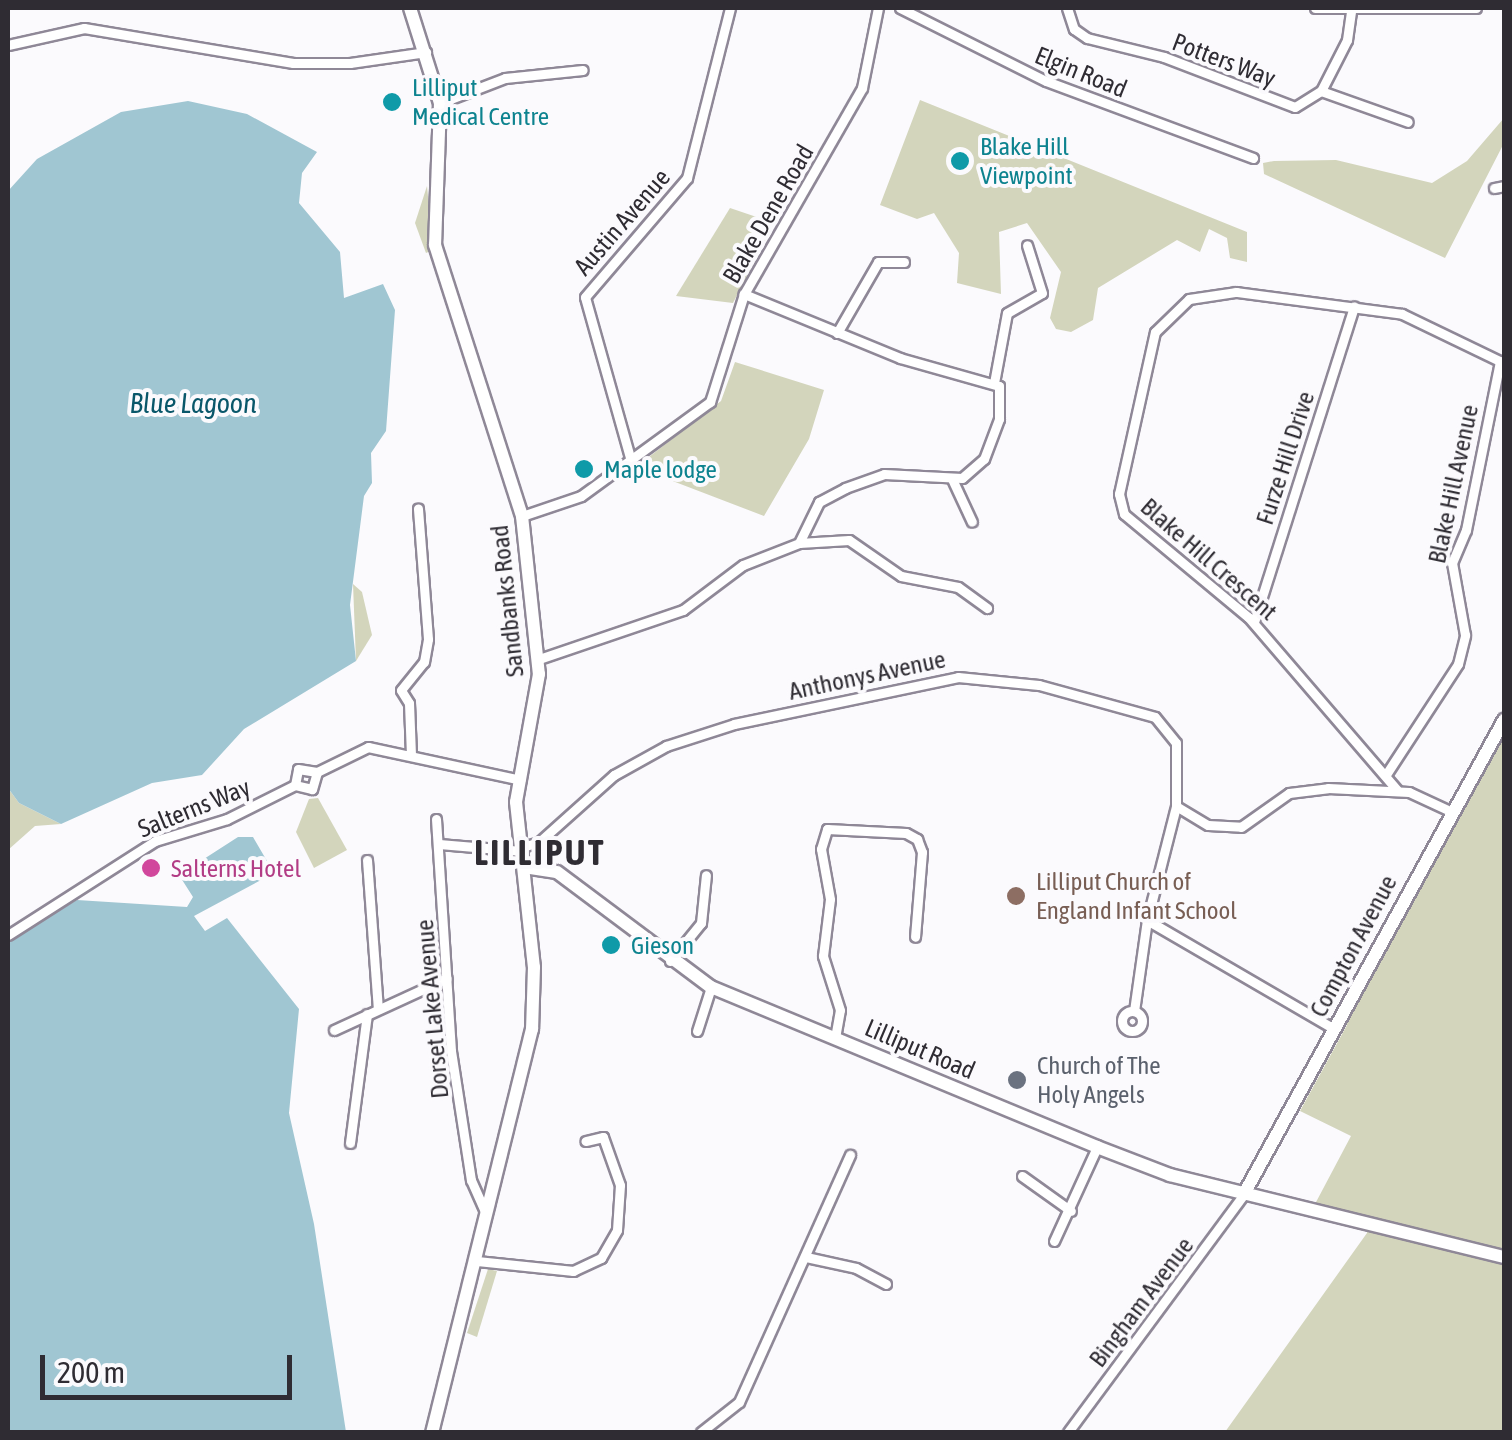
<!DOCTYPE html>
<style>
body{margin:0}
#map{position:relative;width:1512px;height:1440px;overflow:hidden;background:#fbfafd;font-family:"Asap Condensed",sans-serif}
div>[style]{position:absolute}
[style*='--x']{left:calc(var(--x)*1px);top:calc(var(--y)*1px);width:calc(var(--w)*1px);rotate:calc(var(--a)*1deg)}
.green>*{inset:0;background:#d3d5bc}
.water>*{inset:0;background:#a0c6d2}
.roads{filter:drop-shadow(2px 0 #8f8897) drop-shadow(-2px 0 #8f8897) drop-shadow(0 2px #8f8897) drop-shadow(0 -2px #8f8897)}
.street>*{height:9px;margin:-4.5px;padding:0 4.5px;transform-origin:4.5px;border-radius:4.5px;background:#fff}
.street>.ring{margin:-4.5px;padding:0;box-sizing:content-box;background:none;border:9px solid #fff;border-radius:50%}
.secondary>*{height:12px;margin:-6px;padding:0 6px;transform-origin:6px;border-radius:6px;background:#fff}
.dots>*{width:28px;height:28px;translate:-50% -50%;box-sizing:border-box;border:5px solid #fbfafd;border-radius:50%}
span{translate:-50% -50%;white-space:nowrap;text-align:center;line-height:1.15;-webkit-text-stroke:8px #fbfafd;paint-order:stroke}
.street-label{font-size:25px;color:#2f2c33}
.culture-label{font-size:25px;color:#0d838f}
.left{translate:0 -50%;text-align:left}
.hotel-label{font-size:25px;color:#b23c85}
.education-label{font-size:25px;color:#785e54}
.worship-label{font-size:25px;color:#5b616d}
.water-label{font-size:28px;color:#09576a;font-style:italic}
.district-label{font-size:35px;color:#2f2c33;font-weight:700;letter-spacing:2.5px}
.frame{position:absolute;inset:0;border:10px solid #2f2c33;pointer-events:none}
.scale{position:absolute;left:40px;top:1355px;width:252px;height:45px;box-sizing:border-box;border:5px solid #2f2c33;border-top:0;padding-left:12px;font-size:30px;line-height:35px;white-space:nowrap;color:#2f2c33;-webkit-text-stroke:8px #fbfafd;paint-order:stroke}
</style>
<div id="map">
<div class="green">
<i style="clip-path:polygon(920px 100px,1247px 232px,1247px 262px,1230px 258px,1227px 238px,1209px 229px,1200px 252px,1177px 240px,1098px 288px,1093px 320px,1071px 332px,1056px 329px,1050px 318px,1061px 272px,1027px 223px,999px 232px,1001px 294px,957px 283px,959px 253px,934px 213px,917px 219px,880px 205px)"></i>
<i style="clip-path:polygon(1504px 118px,1504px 143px,1445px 258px,1264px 174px,1263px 163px,1274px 161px,1336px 160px,1432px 183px,1467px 161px)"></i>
<i style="clip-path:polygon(427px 186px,433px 250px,426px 253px,415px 223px)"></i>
<i style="clip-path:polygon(730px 208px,774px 223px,733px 303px,676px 296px)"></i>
<i style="clip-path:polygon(735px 362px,824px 390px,809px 439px,764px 516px,636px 467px,721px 401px)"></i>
<i style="clip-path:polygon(353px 584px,362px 592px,372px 635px,356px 661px)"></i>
<i style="clip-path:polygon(1504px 720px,1504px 1432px,1225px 1432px,1367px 1233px,1370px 1217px,1315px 1204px,1351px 1136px,1300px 1111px,1347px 1025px,1339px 1020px)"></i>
<i style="clip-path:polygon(8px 788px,19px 803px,61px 824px,35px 826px,8px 850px)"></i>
<i style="clip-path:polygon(318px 798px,347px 850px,314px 868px,296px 832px,309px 799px)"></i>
<i style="clip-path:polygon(488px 1269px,497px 1271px,477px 1337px,467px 1333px)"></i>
</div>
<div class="water">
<i style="clip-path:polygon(188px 101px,247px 114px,317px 152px,302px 173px,299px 203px,340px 252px,344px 298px,383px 284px,395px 310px,386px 431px,371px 453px,372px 483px,364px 496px,350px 605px,356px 661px,244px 729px,202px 775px,152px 783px,61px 824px,19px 803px,8px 788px,8px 191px,37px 159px,121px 112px)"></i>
<i style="clip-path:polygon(238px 837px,253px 837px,274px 873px,194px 916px,205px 931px,227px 918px,299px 1009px,289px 1113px,314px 1224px,346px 1432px,8px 1432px,8px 941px,77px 900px,187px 907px,193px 897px,179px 875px)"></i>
</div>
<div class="roads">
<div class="street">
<i style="--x:900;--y:8;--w:163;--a:26.6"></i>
<i style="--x:1046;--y:81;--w:221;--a:20.4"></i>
<i style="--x:1067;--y:8;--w:22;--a:72"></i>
<i style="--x:1074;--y:29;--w:16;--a:35"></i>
<i style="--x:1087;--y:38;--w:79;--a:13.9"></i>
<i style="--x:1164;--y:57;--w:140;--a:20.9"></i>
<i style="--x:1295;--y:107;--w:31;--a:-32"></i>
<i style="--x:1321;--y:91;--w:57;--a:-63"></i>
<i style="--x:1347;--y:40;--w:30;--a:-82"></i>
<i style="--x:1315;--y:8;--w:161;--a:0"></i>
<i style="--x:8;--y:45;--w:78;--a:-12.6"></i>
<i style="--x:84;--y:28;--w:212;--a:9.5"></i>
<i style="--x:293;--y:63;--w:57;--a:0"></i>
<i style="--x:350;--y:63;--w:77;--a:-8.2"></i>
<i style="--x:1321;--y:91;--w:92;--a:19.6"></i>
<i style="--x:440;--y:103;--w:70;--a:-21"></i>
<i style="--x:505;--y:78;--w:78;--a:-5.9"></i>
<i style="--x:1494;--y:188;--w:10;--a:-11"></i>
<i style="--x:837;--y:333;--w:82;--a:-60"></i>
<i style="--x:878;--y:262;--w:26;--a:0"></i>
<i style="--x:994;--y:383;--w:71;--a:-79.5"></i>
<i style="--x:1007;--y:313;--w:40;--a:-29.7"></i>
<i style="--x:1042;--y:293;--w:50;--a:-107.4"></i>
<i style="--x:631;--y:461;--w:170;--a:-105.7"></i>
<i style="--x:585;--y:297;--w:157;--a:-49.4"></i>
<i style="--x:687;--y:178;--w:175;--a:-75.8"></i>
<i style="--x:952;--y:479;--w:47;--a:65.1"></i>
<i style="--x:522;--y:516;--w:62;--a:-18.7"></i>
<i style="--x:581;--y:496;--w:160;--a:-36.1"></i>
<i style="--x:710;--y:402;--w:113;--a:-72.5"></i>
<i style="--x:744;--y:294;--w:237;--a:-60.2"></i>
<i style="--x:862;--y:88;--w:82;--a:-78.7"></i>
<i style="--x:799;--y:543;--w:50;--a:-3.4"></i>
<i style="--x:849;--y:540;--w:63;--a:34.7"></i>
<i style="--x:901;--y:576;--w:58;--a:10.9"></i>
<i style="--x:958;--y:587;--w:36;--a:36"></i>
<i style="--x:1254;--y:622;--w:331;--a:-72.4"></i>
<i style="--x:539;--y:659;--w:152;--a:-18.8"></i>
<i style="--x:683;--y:610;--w:75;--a:-36.9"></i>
<i style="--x:743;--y:565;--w:60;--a:-21.4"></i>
<i style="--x:799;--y:543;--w:46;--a:-64"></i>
<i style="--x:819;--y:502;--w:30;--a:-28"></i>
<i style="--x:845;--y:488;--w:41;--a:-19.7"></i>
<i style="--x:884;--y:474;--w:78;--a:2.9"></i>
<i style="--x:962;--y:478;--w:29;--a:-41"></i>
<i style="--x:984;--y:459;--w:43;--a:-69.4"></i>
<i style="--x:999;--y:419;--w:33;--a:-90"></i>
<i style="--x:999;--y:386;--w:103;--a:-164.2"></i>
<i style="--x:900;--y:358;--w:169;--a:-157.7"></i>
<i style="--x:411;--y:755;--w:52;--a:-92.2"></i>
<i style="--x:409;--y:703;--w:15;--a:-122"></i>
<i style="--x:401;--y:690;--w:36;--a:-51"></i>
<i style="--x:424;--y:662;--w:23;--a:-80"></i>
<i style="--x:428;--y:639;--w:131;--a:-94.4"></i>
<i style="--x:317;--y:772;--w:18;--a:106"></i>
<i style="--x:312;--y:789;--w:17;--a:-167"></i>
<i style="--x:295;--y:785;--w:16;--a:-79"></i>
<i style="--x:298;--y:769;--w:19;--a:9"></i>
<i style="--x:317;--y:772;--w:57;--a:-26.1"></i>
<i style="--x:368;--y:747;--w:156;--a:12.2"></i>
<i style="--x:1387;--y:773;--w:130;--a:-56.9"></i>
<i style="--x:1458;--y:664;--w:30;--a:-76"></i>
<i style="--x:1465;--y:635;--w:73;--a:-100.2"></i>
<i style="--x:1452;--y:563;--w:36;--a:-67"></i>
<i style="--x:1466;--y:530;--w:172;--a:-78.6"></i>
<i style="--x:1397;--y:790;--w:228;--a:-130.7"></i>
<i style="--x:1248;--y:617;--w:161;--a:-140.3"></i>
<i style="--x:1124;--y:514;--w:21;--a:-104"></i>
<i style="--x:1119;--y:494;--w:166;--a:-77.5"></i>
<i style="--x:1155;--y:332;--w:47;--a:-44.1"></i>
<i style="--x:1189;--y:299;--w:48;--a:-8.5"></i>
<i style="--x:1236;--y:292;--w:167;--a:7.5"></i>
<i style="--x:1402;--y:314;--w:113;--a:25.7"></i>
<i style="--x:436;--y:819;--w:232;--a:86.3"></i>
<i style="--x:451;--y:1051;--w:131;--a:81.2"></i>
<i style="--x:471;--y:1180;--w:37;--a:66"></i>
<i style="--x:439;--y:844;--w:83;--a:4.8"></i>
<i style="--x:522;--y:847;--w:18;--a:-16"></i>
<i style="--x:539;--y:842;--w:101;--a:-41.8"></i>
<i style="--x:614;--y:775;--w:60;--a:-29.1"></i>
<i style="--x:666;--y:746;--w:71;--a:-17.9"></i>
<i style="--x:734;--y:724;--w:229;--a:-11.8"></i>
<i style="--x:958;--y:677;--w:81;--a:5.6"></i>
<i style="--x:1039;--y:685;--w:120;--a:15.4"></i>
<i style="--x:1155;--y:717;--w:33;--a:51"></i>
<i style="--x:1176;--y:743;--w:63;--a:90"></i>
<i style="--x:1176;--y:806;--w:37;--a:31"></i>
<i style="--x:1208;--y:825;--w:33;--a:3"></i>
<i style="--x:1241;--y:827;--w:59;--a:-35.3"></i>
<i style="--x:1289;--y:793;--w:39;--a:-7"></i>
<i style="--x:1328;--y:788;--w:81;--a:2.8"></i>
<i style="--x:1409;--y:792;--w:47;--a:24.9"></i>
<i style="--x:367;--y:860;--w:149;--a:85.8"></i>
<i style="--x:1147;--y:920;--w:216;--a:30.2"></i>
<i style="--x:8;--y:935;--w:174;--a:-32.6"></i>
<i style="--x:155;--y:841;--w:75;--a:-17"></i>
<i style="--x:227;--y:819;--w:76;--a:-26.6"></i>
<i style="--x:670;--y:961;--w:49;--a:-50.8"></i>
<i style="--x:701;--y:923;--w:48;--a:-84.1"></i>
<i class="ring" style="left:1122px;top:1011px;width:11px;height:11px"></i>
<i style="--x:1134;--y:1011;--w:92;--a:-81.9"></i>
<i style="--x:1147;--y:920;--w:118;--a:-75.7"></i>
<i style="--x:334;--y:1030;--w:124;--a:-24.7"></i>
<i style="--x:697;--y:1031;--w:46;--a:-72.3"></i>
<i style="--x:835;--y:1038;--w:28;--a:-80"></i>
<i style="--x:840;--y:1010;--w:57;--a:-107.5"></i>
<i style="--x:823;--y:956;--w:57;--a:-83"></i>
<i style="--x:830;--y:899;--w:51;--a:-100.2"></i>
<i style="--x:821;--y:849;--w:21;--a:-73"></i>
<i style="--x:827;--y:829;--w:79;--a:2.9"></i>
<i style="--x:906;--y:833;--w:13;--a:29"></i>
<i style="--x:917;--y:839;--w:14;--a:69"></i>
<i style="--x:922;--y:852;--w:85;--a:94.7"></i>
<i style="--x:350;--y:1143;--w:130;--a:-82.5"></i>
<i style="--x:1022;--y:1176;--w:60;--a:35.5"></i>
<i style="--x:1054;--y:1241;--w:103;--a:-65.4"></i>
<i style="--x:806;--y:1257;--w:51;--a:12.4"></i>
<i style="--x:856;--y:1268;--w:34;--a:28"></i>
<i style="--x:477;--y:1261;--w:97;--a:5.9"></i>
<i style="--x:573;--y:1271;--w:31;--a:-25"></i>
<i style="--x:601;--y:1258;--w:32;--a:-60"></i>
<i style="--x:617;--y:1230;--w:45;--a:-86.2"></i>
<i style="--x:620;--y:1185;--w:51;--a:-109.5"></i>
<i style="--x:603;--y:1137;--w:18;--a:167"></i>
<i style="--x:701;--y:1432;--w:48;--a:-38.3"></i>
<i style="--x:739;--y:1402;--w:271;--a:-65.8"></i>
<i style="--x:1068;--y:1432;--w:296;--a:-53.5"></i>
</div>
<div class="secondary">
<i style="--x:410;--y:8;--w:100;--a:72.5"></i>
<i style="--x:440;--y:103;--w:142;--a:92"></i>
<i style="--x:435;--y:245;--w:285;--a:72.2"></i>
<i style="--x:522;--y:516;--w:159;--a:83.9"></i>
<i style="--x:539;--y:674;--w:130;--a:100.2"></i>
<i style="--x:516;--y:802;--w:166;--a:83.8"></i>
<i style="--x:534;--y:967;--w:62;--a:91.8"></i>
<i style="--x:532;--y:1029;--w:415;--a:103.9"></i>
<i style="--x:524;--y:867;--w:33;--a:9"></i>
<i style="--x:557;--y:872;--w:192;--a:36.8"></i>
<i style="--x:711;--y:987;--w:418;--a:22.5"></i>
<i style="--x:1097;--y:1147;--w:78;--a:21"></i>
<i style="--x:1170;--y:1175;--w:344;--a:13.8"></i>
<i style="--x:1244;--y:1194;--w:541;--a:-61.25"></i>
</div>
</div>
<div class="dots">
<i style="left:392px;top:102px;background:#0f9aa8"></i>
<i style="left:960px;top:161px;background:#0f9aa8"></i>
<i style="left:584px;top:469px;background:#0f9aa8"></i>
<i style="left:151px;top:868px;background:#d1479c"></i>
<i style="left:1016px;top:896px;background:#8d6e63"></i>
<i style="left:611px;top:945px;background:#0f9aa8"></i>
<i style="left:1017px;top:1080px;background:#6b7280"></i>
</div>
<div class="street-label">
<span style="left:1224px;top:60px;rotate:21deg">Potters Way</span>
<span style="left:1081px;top:72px;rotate:22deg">Elgin Road</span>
<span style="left:768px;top:214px;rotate:-60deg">Blake Dene Road</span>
<span style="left:622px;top:222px;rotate:-49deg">Austin Avenue</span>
<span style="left:1285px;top:458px;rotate:-72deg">Furze Hill Drive</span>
<span style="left:1453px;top:484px;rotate:-78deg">Blake Hill Avenue</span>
<span style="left:1209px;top:559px;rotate:41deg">Blake Hill Crescent</span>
<span style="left:507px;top:601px;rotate:-96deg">Sandbanks Road</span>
<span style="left:867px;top:675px;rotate:-12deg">Anthonys Avenue</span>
<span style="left:194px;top:808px;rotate:-22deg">Salterns Way</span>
<span style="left:1353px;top:946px;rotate:-62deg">Compton Avenue</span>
<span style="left:432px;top:1009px;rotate:-95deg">Dorset Lake Avenue</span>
<span style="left:920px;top:1049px;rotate:23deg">Lilliput Road</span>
<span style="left:1141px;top:1302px;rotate:-53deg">Bingham Avenue</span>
</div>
<div class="culture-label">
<span class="left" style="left:412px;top:102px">Lilliput<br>Medical Centre</span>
<span class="left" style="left:980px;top:161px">Blake Hill<br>Viewpoint</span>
<span class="left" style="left:604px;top:469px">Maple lodge</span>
<span class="left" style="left:631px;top:945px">Gieson</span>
</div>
<div class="hotel-label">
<span class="left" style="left:171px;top:868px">Salterns Hotel</span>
</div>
<div class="education-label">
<span class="left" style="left:1036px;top:896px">Lilliput Church of<br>England Infant School</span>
</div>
<div class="worship-label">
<span class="left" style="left:1037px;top:1080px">Church of The<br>Holy Angels</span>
</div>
<div class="water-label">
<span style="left:193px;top:403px">Blue Lagoon</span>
</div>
<div class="district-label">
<span style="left:540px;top:852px">LILLIPUT</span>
</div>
<div class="frame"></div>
<div class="scale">200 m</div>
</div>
